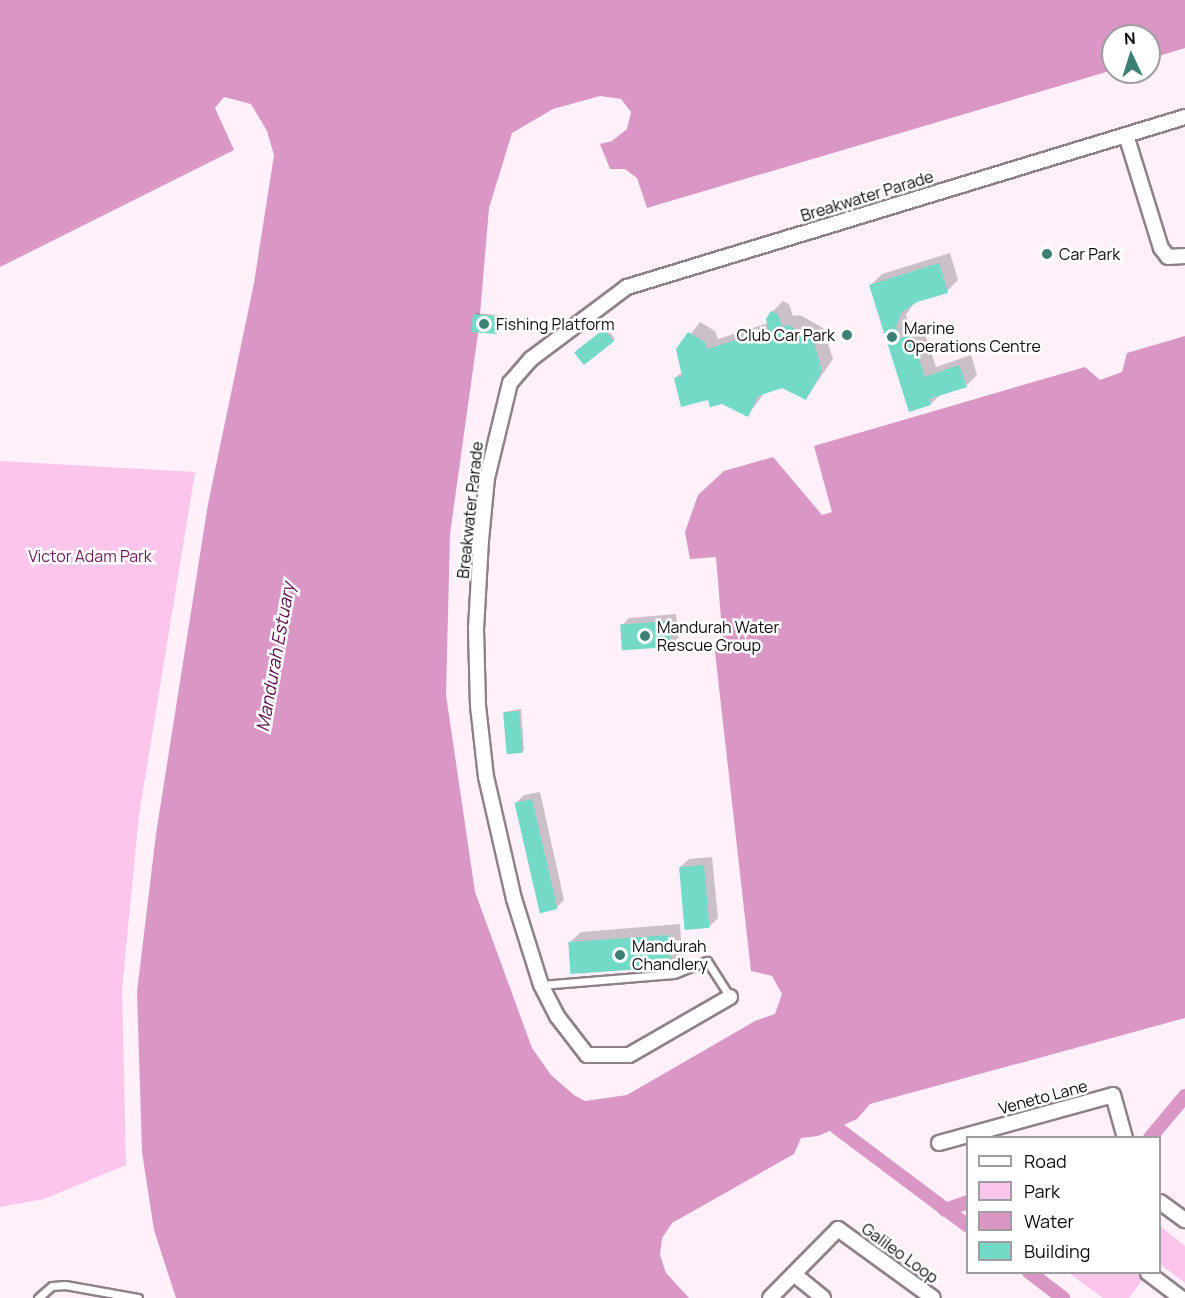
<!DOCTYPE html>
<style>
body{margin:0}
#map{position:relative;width:1185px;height:1298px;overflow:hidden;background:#fff0fa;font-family:Manrope,sans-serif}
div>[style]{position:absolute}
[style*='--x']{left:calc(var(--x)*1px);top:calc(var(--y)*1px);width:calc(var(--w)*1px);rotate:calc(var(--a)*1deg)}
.green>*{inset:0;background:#fcc5eb}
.water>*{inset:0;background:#da97c6}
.shadow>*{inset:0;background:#0003;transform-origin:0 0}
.canal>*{height:14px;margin:-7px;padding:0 7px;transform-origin:7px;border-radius:7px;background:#da97c6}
.building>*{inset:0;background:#73dac8;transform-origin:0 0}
.roads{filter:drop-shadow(2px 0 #8e818a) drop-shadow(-2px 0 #8e818a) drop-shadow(0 2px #8e818a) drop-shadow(0 -2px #8e818a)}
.service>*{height:7px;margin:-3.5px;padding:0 3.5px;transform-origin:3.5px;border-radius:3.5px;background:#fff}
.minor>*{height:14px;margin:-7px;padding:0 7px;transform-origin:7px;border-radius:7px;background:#fff}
.dots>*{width:16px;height:16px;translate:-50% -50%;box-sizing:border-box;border:3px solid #fff;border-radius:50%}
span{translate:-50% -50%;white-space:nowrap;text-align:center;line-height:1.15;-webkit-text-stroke:5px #fff;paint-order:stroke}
.street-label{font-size:16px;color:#100b0e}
.poi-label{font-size:16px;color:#100b0e}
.left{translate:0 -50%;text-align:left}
.right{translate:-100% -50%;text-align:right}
.park-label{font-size:16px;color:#6a1d59}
.water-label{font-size:18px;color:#5c0c4c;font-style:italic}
.legend{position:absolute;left:966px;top:1136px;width:195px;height:138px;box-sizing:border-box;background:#fff;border:2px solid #9f9d9f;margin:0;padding:8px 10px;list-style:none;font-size:18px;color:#100b0e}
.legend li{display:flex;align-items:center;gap:12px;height:30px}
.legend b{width:30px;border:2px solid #9f9d9f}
.north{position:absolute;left:1101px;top:24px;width:60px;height:60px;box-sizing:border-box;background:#fff;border:2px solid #9f9d9f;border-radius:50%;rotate:356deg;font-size:16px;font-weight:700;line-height:24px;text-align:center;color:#100b0e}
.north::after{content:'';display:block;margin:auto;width:21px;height:27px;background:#3c8074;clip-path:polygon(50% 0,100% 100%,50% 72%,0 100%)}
</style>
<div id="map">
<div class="green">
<i style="clip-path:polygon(0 461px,195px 472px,139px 815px,122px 989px,126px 1165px,44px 1199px,0 1207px)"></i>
<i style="clip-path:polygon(1160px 1226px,1185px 1246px,1185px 1283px,1160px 1264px)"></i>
<i style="clip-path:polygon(1069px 1273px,1147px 1273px,1129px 1298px,1103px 1298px)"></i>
</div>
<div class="water">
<i style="clip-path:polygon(0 0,1185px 0,1185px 48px,1149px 59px,1149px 36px,1113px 36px,1113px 70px,647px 208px,637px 178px,625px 169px,610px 169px,600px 144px,612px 141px,627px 129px,631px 112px,621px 99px,600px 96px,553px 109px,512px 133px,489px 208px,479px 326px,450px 534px,446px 695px,475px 892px,532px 1048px,551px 1075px,574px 1095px,585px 1101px,627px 1095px,755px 1021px,775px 1014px,782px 994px,772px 976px,751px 971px,714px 643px,723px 643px,716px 557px,690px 559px,685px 532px,698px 495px,724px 471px,773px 457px,822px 515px,832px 512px,814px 446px,1085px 367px,1100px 380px,1122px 372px,1127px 353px,1185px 336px,1185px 1018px,870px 1104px,857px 1119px,818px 1136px,801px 1138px,794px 1154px,672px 1223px,662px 1238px,660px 1255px,666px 1273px,689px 1298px,176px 1298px,154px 1230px,142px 1152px,137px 992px,156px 834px,208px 504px,254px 283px,274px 155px,267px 131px,251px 104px,224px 97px,215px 108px,234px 150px,0 267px)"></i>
</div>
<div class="shadow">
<i style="clip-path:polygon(950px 253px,958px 280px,947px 291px,916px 300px,906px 315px,911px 328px,922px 325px,936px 367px,971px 355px,977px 375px,966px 386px,942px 393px,931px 404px,871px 285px,882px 274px)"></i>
<i style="clip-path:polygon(783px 301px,789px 304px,793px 316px,800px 315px,823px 328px,833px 359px,806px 398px,782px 387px,765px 392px,748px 415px,675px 378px,683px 371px,678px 350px,700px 322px,715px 331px,718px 339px,768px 323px,772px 312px)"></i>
<i style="clip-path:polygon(476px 313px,499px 315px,498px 330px,496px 332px,474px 315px)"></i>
<i style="left:607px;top:328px;width:14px;height:37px;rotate:54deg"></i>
<i style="clip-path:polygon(676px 614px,679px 637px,670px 645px,621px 627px,629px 618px)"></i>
<i style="clip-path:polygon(521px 709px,524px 750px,522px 752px,504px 712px)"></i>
<i style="clip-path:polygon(540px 792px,564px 900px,556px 908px,516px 803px,524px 795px)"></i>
<i style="clip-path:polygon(712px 857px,718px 918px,709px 927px,680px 867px,689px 859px)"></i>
<i style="clip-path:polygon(680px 924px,682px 954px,671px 965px,569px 943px,581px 932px)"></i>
</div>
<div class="canal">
<i style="--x:837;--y:1128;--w:164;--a:36.8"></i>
<i style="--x:1150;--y:1138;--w:55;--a:-50.2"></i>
<i style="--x:945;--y:1210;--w:24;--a:-19"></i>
<i style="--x:1029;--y:1272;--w:43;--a:37.4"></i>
</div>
<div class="building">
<i style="clip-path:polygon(939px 263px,948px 293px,917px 302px,901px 313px,896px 327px,900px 338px,911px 335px,925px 377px,959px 365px,967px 387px,929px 399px,931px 405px,909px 412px,869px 285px)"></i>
<i style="clip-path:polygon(771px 311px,778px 314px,782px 327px,788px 325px,813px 339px,822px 371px,806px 400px,782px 388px,758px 396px,748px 417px,722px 404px,710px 407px,708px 400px,681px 407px,674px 378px,682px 376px,676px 349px,688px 332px,705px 342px,707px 349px,768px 330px,766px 319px)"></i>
<i style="left:473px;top:314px;width:25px;height:18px;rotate:5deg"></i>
<i style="left:604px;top:329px;width:16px;height:38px;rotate:52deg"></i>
<i style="left:669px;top:621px;width:26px;height:49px;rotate:86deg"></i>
<i style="left:519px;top:711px;width:42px;height:16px;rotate:85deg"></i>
<i style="left:532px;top:799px;width:113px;height:18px;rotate:77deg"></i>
<i style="left:704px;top:865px;width:63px;height:25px;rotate:85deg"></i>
<i style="left:669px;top:935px;width:32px;height:101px;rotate:86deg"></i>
</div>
<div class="roads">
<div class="service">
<i style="--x:541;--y:985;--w:133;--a:-4.7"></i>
<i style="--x:674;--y:974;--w:35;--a:-22"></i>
<i style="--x:707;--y:961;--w:43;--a:57.4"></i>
<i style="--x:38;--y:1298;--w:18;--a:-41"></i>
<i style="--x:52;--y:1286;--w:13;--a:-4"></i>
<i style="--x:65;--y:1285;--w:74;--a:10.1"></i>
</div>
<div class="minor">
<i style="--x:1126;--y:135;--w:118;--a:72.8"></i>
<i style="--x:1161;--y:248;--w:11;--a:52"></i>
<i style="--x:1168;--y:257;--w:17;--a:-3"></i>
<i style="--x:730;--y:997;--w:116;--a:150.1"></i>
<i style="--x:629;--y:1055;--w:42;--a:180"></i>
<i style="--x:587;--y:1055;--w:49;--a:-127.6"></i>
<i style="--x:557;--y:1016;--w:35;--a:-117"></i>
<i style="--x:541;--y:985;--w:90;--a:-107.4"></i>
<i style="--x:514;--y:899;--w:125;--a:-102.9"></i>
<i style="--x:486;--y:777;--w:71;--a:-96.4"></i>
<i style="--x:478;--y:706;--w:77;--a:-91.5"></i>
<i style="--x:476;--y:629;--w:89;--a:-86.8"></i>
<i style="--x:481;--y:540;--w:62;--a:-84.5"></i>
<i style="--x:487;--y:478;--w:98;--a:-76.4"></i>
<i style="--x:510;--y:383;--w:32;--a:-49"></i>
<i style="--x:531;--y:359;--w:120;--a:-36.9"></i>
<i style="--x:627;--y:287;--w:583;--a:-16.94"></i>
<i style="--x:939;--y:1143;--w:180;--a:-15.4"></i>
<i style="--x:1113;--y:1095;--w:45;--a:74.4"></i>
<i style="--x:1160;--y:1202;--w:31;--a:36"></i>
<i style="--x:1148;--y:1273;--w:41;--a:37.1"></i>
<i style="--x:795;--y:1275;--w:36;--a:39"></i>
<i style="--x:770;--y:1298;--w:97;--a:-45.4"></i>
<i style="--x:838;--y:1229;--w:117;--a:36"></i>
</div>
</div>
<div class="dots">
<i style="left:1047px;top:254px;background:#3c8074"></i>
<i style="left:484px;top:324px;background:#3c8074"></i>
<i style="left:847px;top:335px;background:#3c8074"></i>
<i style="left:892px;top:337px;background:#3c8074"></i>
<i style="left:645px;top:636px;background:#3c8074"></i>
<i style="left:620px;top:955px;background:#3c8074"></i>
</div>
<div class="street-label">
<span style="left:867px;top:196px;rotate:-17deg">Breakwater Parade</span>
<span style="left:470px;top:510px;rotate:-84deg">Breakwater Parade</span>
<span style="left:1043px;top:1097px;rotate:-15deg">Veneto Lane</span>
<span style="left:900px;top:1253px;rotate:36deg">Galileo Loop</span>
</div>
<div class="poi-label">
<span class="left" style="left:1059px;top:254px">Car Park</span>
<span class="left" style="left:496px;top:324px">Fishing Platform</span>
<span class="left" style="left:904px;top:337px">Marine<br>Operations Centre</span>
<span class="right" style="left:835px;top:335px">Club Car Park</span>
<span class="left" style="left:657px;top:636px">Mandurah Water<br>Rescue Group</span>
<span class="left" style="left:632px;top:955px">Mandurah<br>Chandlery</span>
</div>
<div class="park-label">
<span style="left:90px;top:556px">Victor Adam Park</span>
</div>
<div class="water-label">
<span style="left:275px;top:657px;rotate:-80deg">Mandurah Estuary</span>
</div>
<ul class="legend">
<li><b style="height:8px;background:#fff"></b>Road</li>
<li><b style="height:16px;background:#fcc5eb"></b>Park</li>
<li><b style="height:16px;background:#da97c6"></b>Water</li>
<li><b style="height:16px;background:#73dac8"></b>Building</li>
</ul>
<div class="north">N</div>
</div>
